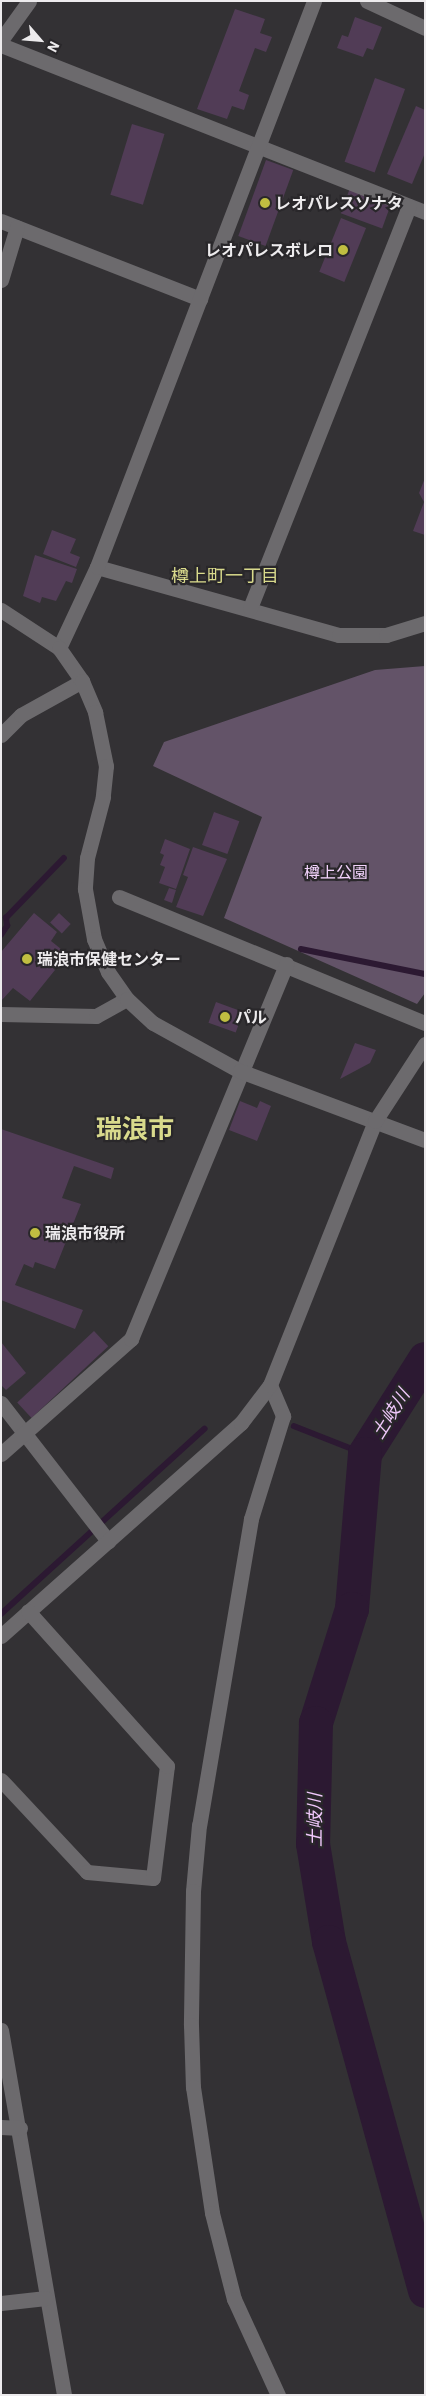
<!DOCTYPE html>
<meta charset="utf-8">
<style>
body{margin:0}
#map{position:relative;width:426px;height:2396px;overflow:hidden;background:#333134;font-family:"IBM Plex Sans","Noto Sans JP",sans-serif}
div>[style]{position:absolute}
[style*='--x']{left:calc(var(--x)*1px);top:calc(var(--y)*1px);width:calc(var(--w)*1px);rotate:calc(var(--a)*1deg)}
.green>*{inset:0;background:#635368}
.stream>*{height:5.5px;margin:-2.75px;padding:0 2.75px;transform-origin:2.75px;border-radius:2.75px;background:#2c1932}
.river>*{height:34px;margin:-17px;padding:0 17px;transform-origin:17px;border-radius:17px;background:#2c1932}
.building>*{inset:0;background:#513c56;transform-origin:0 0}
.street>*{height:15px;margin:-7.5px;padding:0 7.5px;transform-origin:7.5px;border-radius:7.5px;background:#6c6a6d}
.secondary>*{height:15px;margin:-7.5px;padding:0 7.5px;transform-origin:7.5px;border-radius:7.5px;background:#6c6a6d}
.dots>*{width:14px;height:14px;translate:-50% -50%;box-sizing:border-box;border:2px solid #29272a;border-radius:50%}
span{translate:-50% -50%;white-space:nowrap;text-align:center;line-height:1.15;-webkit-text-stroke:4.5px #29272a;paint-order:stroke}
.poi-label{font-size:16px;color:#edebed;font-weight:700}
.left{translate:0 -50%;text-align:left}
.right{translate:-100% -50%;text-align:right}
.park-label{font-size:16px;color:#f2d2fb}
.neighbourhood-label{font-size:18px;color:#d9da8c}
.water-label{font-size:18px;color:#f1c9fc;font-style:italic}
.town-label{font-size:26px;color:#d9da8c;font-weight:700}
.frame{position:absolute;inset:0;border:2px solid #edebed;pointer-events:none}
.north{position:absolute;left:15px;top:15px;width:50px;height:50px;-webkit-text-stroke:4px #29272a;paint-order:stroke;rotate:117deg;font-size:14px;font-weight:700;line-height:20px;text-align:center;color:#edebed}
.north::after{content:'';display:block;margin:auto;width:18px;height:22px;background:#edebed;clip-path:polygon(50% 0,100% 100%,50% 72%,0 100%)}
</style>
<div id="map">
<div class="green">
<i style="clip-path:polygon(425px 666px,425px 993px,417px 1004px,224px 918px,262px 817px,153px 766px,164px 742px,375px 670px)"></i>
</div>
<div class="stream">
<i style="--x:1;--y:935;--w:11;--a:-56"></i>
<i style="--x:7;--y:926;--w:8;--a:-97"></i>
<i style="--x:6;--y:918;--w:83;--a:-46"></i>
<i style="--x:301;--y:949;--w:126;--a:11.4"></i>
<i style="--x:294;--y:1426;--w:76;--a:21.5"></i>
<i style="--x:1;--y:1614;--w:275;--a:-42.3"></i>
</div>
<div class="river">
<i style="--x:425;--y:1359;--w:112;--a:122.3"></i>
<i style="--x:365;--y:1454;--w:156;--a:94.8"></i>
<i style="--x:352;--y:1609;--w:120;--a:107.5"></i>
<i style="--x:316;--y:1723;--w:121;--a:91.4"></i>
<i style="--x:313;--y:1844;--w:99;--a:80.7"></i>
<i style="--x:329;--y:1942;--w:362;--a:74.6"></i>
</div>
<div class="building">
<i style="clip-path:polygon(235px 9px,265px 19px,260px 33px,272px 37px,266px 52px,255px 48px,239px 91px,249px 95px,244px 110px,232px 106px,227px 119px,197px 109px)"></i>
<i style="clip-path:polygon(355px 17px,382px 27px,373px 50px,367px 48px,363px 57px,337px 48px,342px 35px,348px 37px)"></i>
<i style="left:375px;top:78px;width:32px;height:89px;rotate:20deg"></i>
<i style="clip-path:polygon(416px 106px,425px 110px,425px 153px,412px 184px,387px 174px)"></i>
<i style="left:132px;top:124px;width:34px;height:74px;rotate:17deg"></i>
<i style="left:266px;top:160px;width:29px;height:81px;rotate:20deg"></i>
<i style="left:350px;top:188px;width:44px;height:27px;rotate:20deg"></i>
<i style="left:341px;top:218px;width:27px;height:58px;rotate:22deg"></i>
<i style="clip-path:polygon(425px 478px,425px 535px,413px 531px,424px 502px,419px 493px)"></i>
<i style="clip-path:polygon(52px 530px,76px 539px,70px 553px,80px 557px,76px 567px,43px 554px)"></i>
<i style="clip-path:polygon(35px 555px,77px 569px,72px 583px,66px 581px,56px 601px,42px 597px,40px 603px,23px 596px)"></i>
<i style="left:214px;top:812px;width:27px;height:35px;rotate:20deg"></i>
<i style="clip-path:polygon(165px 839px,190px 849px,176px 889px,159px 883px,165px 867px,160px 865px,164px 855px,160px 853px)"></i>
<i style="clip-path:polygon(193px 847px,227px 859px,203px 916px,176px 907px,188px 877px,183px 875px)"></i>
<i style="clip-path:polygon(169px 888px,176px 890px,172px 903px,164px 900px)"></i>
<i style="clip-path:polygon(34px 913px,57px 932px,51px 941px,61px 949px,49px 965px,55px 970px,30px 1001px,13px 988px,1px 1001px,1px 952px)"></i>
<i style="left:59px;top:913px;width:16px;height:13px;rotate:43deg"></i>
<i style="left:216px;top:1002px;width:29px;height:22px;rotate:20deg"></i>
<i style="clip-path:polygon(355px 1043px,376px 1050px,370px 1063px,340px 1079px)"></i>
<i style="clip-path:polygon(240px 1101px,257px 1108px,260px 1101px,271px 1106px,257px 1141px,229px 1130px)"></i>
<i style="clip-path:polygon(1px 1129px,114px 1168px,111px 1179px,74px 1166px,62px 1198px,81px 1204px,55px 1269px,35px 1262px,33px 1268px,24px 1264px,15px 1285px,83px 1310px,75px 1329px,1px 1300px)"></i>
<i style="left:94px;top:1331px;width:21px;height:105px;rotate:47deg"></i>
<i style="clip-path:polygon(1px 1342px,26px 1373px,6px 1390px,1px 1385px)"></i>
</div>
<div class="street">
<i style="--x:367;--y:1;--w:64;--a:25"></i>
<i style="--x:1;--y:40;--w:48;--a:-54.3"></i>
<i style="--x:1;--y:45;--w:456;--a:21.5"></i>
<i style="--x:1;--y:221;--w:214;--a:21.4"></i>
<i style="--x:1;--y:280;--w:55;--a:-73.2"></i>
<i style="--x:97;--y:567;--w:251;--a:15.7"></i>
<i style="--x:339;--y:635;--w:47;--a:0"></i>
<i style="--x:386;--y:635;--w:41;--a:-17.1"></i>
<i style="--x:250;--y:608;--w:432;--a:-68.4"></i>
<i style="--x:59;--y:648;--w:89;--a:-64.9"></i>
<i style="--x:97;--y:567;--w:606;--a:-69.02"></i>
<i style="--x:1;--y:735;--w:28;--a:-45"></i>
<i style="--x:21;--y:715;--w:70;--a:-29.1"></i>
<i style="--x:119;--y:897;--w:331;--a:22.4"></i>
<i style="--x:1;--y:1014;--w:95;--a:1.2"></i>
<i style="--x:96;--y:1016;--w:35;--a:-29"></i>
<i style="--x:270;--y:1385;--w:34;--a:67"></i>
<i style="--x:283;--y:1416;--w:108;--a:107.3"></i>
<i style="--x:251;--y:1519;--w:310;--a:99.6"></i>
<i style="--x:199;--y:1825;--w:66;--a:95.2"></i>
<i style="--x:193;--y:1891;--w:134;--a:90.9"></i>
<i style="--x:191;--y:2025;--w:62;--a:88.2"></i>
<i style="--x:193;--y:2087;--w:127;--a:81.4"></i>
<i style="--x:212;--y:2213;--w:89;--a:75.7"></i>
<i style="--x:234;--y:2299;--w:106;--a:65.4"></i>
<i style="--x:1;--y:1403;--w:175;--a:52.2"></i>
<i style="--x:1;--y:1454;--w:174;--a:-41.5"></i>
<i style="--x:131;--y:1339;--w:406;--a:-67.5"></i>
<i style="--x:1;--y:1636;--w:321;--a:-41.6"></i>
<i style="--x:241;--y:1423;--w:48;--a:-52.7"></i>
<i style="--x:1;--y:1780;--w:126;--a:46.9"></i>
<i style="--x:87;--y:1872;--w:66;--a:5.2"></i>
<i style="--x:153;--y:1878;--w:113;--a:-82.9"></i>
<i style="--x:167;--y:1766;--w:208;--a:-131.9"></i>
<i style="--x:1;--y:2030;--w:370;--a:80.2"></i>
<i style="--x:1;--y:2127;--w:19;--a:3"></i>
<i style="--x:1;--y:2303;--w:45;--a:-6.3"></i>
</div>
<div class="secondary">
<i style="--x:1;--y:610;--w:69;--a:33.2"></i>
<i style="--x:59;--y:648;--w:40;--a:55.1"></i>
<i style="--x:82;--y:681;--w:34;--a:67"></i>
<i style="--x:95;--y:712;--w:55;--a:78.5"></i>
<i style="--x:106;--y:766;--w:31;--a:96"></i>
<i style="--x:103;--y:797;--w:63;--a:104.7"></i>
<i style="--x:87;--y:858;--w:31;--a:94"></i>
<i style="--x:85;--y:889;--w:51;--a:79.8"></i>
<i style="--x:94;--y:939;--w:36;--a:67"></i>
<i style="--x:108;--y:972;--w:33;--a:55"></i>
<i style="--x:127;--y:999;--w:35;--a:43"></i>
<i style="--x:153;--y:1023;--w:99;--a:28.9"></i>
<i style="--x:240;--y:1071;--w:197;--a:20.5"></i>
<i style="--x:270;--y:1385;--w:284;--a:-68.3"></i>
<i style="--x:375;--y:1121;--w:92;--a:-57"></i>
</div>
<div class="dots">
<i style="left:265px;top:203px;background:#c0be41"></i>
<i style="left:343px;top:250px;background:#c0be41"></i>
<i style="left:27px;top:959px;background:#c0be41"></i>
<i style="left:225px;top:1017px;background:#c0be41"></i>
<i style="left:35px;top:1233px;background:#c0be41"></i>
</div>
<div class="poi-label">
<span class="left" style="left:275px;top:203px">レオパレスソナタ</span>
<span class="right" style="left:333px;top:250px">レオパレスボレロ</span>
<span class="left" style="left:37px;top:959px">瑞浪市保健センター</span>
<span class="left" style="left:235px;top:1017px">パル</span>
<span class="left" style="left:45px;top:1233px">瑞浪市役所</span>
</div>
<div class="park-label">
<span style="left:336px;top:872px">樽上公園</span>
</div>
<div class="neighbourhood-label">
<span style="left:225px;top:576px">樽上町一丁目</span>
</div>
<div class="water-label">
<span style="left:391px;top:1414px;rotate:-58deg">土岐川</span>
<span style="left:315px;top:1820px;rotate:-90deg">土岐川</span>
</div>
<div class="town-label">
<span style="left:135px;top:1129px">瑞浪市</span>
</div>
<div class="frame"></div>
<div class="north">N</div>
</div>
